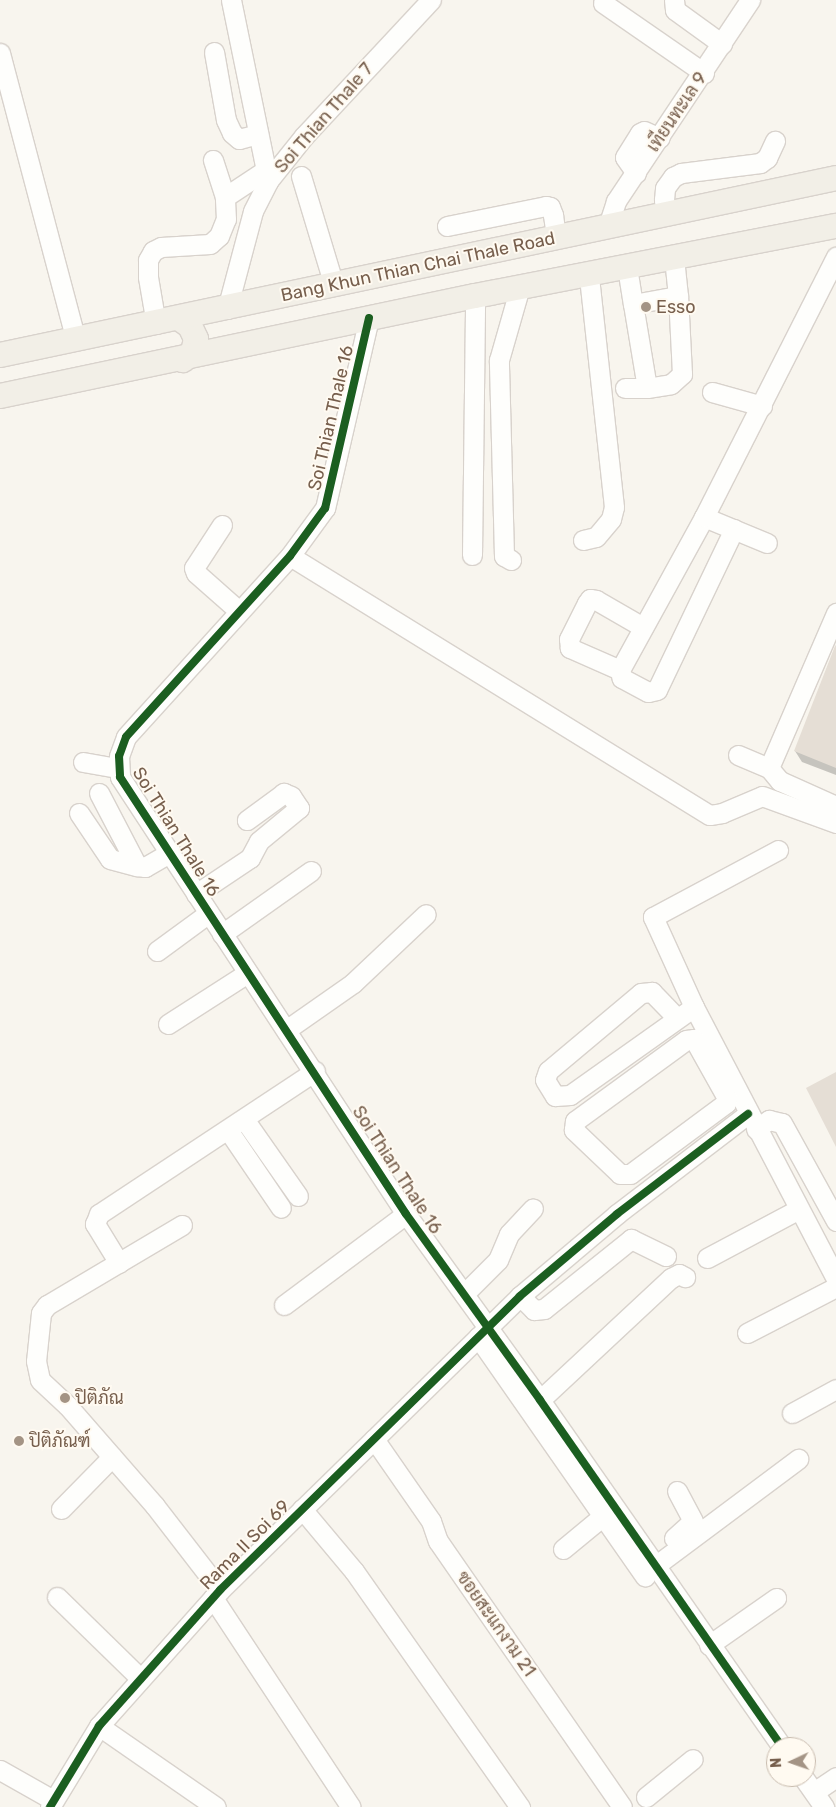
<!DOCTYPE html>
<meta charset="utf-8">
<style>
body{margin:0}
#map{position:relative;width:836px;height:1807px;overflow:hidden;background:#f8f5ee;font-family:Rubik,Sarabun,sans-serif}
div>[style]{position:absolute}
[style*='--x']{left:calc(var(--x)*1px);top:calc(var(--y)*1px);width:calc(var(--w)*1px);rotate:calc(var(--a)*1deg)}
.shadow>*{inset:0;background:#0003}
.building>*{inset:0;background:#e5ded5}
.roads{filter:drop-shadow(1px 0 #d8d2cc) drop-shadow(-1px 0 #d8d2cc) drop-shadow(0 1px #d8d2cc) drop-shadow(0 -1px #d8d2cc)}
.minor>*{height:19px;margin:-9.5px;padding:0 9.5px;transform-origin:9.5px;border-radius:9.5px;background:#fefefc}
.major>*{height:24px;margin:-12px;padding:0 12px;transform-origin:12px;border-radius:12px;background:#f2efe7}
.cycleway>*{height:8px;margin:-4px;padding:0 4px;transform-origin:4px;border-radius:4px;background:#1b5e20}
.dots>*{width:14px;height:14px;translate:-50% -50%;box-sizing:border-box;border:2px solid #fffaf1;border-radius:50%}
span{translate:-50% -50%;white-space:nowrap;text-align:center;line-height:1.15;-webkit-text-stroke:4px #fffaf1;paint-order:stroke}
.street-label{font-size:18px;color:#775f4d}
.poi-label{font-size:18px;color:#775f4d}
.left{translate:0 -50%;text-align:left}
.north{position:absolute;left:766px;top:1737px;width:50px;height:50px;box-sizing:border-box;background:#fffaf1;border:1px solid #c9bcaf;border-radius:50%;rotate:267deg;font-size:14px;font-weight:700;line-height:20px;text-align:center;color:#775f4d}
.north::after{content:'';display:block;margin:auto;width:18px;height:22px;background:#a49485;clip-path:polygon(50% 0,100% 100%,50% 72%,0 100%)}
</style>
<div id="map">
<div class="shadow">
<i style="clip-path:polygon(836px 645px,836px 775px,802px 762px,795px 751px)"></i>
</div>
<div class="building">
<i style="clip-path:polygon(835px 646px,836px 646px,836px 768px,794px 751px)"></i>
<i style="clip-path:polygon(836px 1072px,836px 1147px,806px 1088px)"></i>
</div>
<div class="roads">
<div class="minor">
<i style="--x:231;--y:0;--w:185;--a:78.4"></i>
<i style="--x:674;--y:0;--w:10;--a:84"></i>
<i style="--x:675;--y:10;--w:58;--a:35.9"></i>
<i style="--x:603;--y:3;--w:123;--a:34.7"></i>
<i style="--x:214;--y:52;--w:69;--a:80"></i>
<i style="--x:226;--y:120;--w:14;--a:65"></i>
<i style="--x:232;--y:133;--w:9;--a:41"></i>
<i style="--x:239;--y:139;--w:20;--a:-15"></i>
<i style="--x:0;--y:53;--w:297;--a:75.2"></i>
<i style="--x:636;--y:173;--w:19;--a:-125"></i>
<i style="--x:625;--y:157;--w:28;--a:-58"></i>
<i style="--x:640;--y:133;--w:4;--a:-27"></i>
<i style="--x:644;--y:131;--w:17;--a:24"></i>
<i style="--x:301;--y:176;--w:114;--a:73.2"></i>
<i style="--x:225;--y:197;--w:49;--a:-33.4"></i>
<i style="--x:668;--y:214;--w:15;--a:-106"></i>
<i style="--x:664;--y:200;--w:12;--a:-85"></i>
<i style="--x:665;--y:188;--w:14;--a:-54"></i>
<i style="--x:673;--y:177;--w:9;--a:-27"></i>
<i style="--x:681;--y:173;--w:80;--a:-7.2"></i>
<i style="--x:760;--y:163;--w:9;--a:-36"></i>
<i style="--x:767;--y:158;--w:19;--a:-65"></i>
<i style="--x:447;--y:226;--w:101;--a:-11.4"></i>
<i style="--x:546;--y:206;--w:4;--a:14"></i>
<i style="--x:550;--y:207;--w:9;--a:69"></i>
<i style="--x:553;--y:215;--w:22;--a:82"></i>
<i style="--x:608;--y:226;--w:26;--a:-72"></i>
<i style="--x:616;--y:201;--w:242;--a:-56.3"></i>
<i style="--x:627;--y:267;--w:37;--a:81"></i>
<i style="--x:633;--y:304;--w:46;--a:-10.1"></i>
<i style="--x:678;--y:296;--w:37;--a:-96"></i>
<i style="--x:633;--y:304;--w:85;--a:80.5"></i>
<i style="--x:227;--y:309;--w:101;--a:-75.1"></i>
<i style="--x:253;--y:211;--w:34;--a:-63"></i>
<i style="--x:268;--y:181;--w:58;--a:-51.3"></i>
<i style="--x:304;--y:136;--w:186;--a:-47"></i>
<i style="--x:369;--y:318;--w:195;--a:103"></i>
<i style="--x:325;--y:508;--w:59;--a:126.1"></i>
<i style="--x:290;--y:556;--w:244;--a:132.2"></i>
<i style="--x:126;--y:737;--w:20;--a:110"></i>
<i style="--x:119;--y:756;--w:21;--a:87"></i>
<i style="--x:120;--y:777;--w:522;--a:56.8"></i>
<i style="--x:406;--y:1214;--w:229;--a:54.2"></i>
<i style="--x:540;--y:1400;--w:423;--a:55.1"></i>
<i style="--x:156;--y:324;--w:48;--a:-99.7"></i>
<i style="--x:148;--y:277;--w:17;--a:-90"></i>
<i style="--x:148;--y:260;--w:10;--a:-61"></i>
<i style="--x:153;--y:251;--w:9;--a:-27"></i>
<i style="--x:161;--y:247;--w:49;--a:-3.5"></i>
<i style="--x:210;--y:244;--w:12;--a:-42"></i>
<i style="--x:219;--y:236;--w:18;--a:-68"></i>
<i style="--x:226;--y:219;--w:22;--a:-93"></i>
<i style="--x:225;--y:197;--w:39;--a:-108"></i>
<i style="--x:625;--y:388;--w:22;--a:0"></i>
<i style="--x:647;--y:388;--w:24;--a:-9"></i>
<i style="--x:671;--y:384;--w:15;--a:-42"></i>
<i style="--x:682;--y:374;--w:78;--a:-92.9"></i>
<i style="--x:712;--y:392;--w:52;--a:15.6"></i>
<i style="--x:704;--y:517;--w:68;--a:22.4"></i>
<i style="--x:222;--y:525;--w:51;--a:123.1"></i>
<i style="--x:194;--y:568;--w:5;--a:68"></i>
<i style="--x:196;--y:573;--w:56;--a:41.4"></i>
<i style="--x:734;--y:529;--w:178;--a:115.6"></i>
<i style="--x:657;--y:690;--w:9;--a:167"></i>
<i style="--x:648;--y:692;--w:30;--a:-152"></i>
<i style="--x:622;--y:678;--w:8;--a:-104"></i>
<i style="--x:620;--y:670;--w:175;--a:-61.2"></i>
<i style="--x:704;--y:517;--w:292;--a:-63.1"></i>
<i style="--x:583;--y:540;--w:13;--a:-13"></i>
<i style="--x:596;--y:537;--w:23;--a:-50"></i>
<i style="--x:611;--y:519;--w:12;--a:-76"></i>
<i style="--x:614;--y:507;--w:233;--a:-96.2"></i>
<i style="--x:472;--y:555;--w:259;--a:-89.3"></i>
<i style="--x:290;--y:556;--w:493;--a:31.7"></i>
<i style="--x:710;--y:815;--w:12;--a:-9"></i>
<i style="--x:722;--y:813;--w:43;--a:-23"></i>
<i style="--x:762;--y:796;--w:79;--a:20"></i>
<i style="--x:511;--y:560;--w:8;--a:-150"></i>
<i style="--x:504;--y:556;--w:196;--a:-91.5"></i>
<i style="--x:499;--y:360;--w:76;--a:-74"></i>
<i style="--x:620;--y:670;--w:55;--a:-156.3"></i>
<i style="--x:570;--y:648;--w:9;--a:-96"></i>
<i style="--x:569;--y:639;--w:40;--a:-63.4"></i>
<i style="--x:587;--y:603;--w:5;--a:-53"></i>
<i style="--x:590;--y:599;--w:6;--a:9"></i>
<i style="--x:596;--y:600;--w:54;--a:29.9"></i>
<i style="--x:738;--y:755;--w:34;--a:23"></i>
<i style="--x:769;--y:768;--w:17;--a:50"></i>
<i style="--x:780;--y:781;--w:61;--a:24.1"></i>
<i style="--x:83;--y:762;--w:36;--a:10"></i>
<i style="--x:769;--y:768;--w:169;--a:-66.6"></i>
<i style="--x:99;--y:793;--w:82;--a:62.5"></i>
<i style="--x:137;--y:866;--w:8;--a:7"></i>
<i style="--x:145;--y:867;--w:30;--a:-30"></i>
<i style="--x:79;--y:813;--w:55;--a:56"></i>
<i style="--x:110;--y:859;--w:28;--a:15"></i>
<i style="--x:778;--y:850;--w:142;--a:151.8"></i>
<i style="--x:653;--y:917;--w:99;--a:65.5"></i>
<i style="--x:694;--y:1007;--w:307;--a:62.4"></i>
<i style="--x:196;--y:894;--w:65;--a:-33.7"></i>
<i style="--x:250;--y:858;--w:19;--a:-62"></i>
<i style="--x:259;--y:841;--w:52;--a:-39.5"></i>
<i style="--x:299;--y:808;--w:14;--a:-124"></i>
<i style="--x:291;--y:796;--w:8;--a:-157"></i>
<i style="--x:284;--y:793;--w:46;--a:143.9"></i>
<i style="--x:222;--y:934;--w:109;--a:-35.3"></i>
<i style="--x:157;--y:951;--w:64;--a:-36.2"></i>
<i style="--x:676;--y:1017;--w:35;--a:-134"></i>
<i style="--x:652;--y:992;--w:11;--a:175"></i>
<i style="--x:641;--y:993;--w:121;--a:140"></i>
<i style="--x:548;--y:1071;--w:9;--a:108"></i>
<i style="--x:545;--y:1080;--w:19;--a:58"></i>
<i style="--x:555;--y:1096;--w:15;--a:-4"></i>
<i style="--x:570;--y:1095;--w:152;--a:-35.4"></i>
<i style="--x:168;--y:1024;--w:93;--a:-32.7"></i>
<i style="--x:286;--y:1030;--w:82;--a:-35"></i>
<i style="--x:353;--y:983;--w:100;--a:-43.4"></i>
<i style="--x:694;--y:1039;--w:68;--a:60.8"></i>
<i style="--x:727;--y:1098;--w:5;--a:101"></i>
<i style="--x:726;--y:1103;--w:119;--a:143.5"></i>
<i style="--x:630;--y:1174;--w:10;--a:180"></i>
<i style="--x:620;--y:1174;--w:64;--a:-136.3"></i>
<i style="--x:574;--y:1130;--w:9;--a:-84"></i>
<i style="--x:575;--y:1121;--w:137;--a:-36.1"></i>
<i style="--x:686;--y:1040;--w:8;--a:-7"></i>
<i style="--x:244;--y:1119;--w:94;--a:55"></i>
<i style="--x:756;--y:1129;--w:16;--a:-35"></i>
<i style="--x:769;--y:1120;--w:13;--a:13"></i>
<i style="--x:782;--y:1123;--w:112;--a:61.1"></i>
<i style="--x:228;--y:1130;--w:94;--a:55.8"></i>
<i style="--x:182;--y:1225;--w:157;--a:149.3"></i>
<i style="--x:47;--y:1305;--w:10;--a:127"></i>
<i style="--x:41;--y:1313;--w:48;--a:95.9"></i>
<i style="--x:36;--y:1361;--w:19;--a:78"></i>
<i style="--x:40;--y:1380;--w:37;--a:43"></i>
<i style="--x:67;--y:1405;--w:134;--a:48.9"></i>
<i style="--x:155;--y:1506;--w:106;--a:52.3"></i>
<i style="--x:707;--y:1258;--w:104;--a:-28"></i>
<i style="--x:119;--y:1263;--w:46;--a:-121.6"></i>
<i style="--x:95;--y:1224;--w:11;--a:-68"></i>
<i style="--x:99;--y:1214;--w:259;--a:-33.5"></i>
<i style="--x:464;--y:1294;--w:48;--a:-45"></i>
<i style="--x:498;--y:1260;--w:28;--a:-67"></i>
<i style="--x:509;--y:1234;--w:35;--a:-47"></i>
<i style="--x:520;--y:1296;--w:20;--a:45"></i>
<i style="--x:534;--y:1310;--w:10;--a:-6"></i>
<i style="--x:544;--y:1309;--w:112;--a:-38.8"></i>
<i style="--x:631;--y:1239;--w:39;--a:26"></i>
<i style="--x:284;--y:1305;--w:152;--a:-36.7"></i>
<i style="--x:747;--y:1333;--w:100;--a:-27.3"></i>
<i style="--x:478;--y:1337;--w:292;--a:55.1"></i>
<i style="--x:540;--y:1400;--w:179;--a:-43"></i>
<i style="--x:671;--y:1278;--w:9;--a:-27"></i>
<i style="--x:679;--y:1274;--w:7;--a:27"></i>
<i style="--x:792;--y:1413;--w:50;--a:-28.6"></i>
<i style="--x:374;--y:1439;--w:100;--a:55.2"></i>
<i style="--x:431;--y:1521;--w:21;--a:71"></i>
<i style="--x:438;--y:1541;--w:323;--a:55.3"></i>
<i style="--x:61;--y:1509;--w:73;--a:-45.6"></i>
<i style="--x:302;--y:1509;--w:81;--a:50"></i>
<i style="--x:354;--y:1571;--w:289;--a:54.9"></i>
<i style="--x:674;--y:1538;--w:25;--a:-42"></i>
<i style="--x:693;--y:1521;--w:34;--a:-118"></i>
<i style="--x:563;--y:1549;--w:52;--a:-39.5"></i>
<i style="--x:655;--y:1566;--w:179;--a:-36.8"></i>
<i style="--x:57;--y:1597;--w:115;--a:44.3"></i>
<i style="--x:213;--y:1598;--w:250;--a:56.6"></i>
<i style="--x:709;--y:1645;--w:82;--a:-35"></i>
<i style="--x:99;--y:1726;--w:142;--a:34.7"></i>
<i style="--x:0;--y:1770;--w:61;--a:29.5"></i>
<i style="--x:803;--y:1777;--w:37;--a:55"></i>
<i style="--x:814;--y:1792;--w:27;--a:-34"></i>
<i style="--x:646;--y:1797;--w:60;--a:-39"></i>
<i style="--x:50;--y:1807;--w:95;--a:-58.8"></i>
<i style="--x:99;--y:1726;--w:182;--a:-48.3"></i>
<i style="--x:220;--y:1590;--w:420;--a:-44.4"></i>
<i style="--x:520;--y:1296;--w:127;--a:-40.2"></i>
<i style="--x:617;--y:1214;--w:165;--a:-37.4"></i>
</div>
<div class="major">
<i style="--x:180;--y:319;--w:12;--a:35"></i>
<i style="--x:190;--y:326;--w:14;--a:65"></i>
<i style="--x:196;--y:339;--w:13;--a:103"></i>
<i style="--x:193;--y:352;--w:13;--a:141"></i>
<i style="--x:0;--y:355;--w:855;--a:-11.95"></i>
<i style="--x:0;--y:396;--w:485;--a:-11.9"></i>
<i style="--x:475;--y:296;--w:368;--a:-11"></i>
</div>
</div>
<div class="cycleway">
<i style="--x:369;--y:318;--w:195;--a:103"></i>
<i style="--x:325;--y:508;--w:59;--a:126.1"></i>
<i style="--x:290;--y:556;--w:244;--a:132.2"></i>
<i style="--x:126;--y:737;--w:20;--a:110"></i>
<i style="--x:119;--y:756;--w:21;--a:87"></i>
<i style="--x:120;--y:777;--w:522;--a:56.8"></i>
<i style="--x:406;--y:1214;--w:229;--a:54.2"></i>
<i style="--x:540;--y:1400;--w:423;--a:55.1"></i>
<i style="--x:50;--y:1807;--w:95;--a:-58.8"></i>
<i style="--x:99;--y:1726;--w:182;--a:-48.3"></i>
<i style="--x:220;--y:1590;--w:420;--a:-44.4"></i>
<i style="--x:520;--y:1296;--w:127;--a:-40.2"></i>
<i style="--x:617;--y:1214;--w:165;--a:-37.4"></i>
</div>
<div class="dots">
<i style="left:646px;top:307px;background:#a49485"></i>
<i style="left:65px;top:1398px;background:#a49485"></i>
<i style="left:19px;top:1441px;background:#a49485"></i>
</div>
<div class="street-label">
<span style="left:677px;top:112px;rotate:-56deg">เทียนทะเล 9</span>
<span style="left:324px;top:118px;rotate:-49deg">Soi Thian Thale 7</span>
<span style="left:418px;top:267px;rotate:-12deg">Bang Khun Thian Chai Thale Road</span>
<span style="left:331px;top:418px;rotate:-77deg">Soi Thian Thale 16</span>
<span style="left:176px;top:832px;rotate:58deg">Soi Thian Thale 16</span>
<span style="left:397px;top:1170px;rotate:57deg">Soi Thian Thale 16</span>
<span style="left:245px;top:1545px;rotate:-45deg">Rama II Soi 69</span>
<span style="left:496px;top:1624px;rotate:55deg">ซอยสะแกงาม 21</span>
</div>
<div class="poi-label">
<span class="left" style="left:656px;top:307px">Esso</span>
<span class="left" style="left:75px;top:1398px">ปิติภัณ</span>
<span class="left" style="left:29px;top:1441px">ปิติภัณฑ์</span>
</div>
<div class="north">N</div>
</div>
